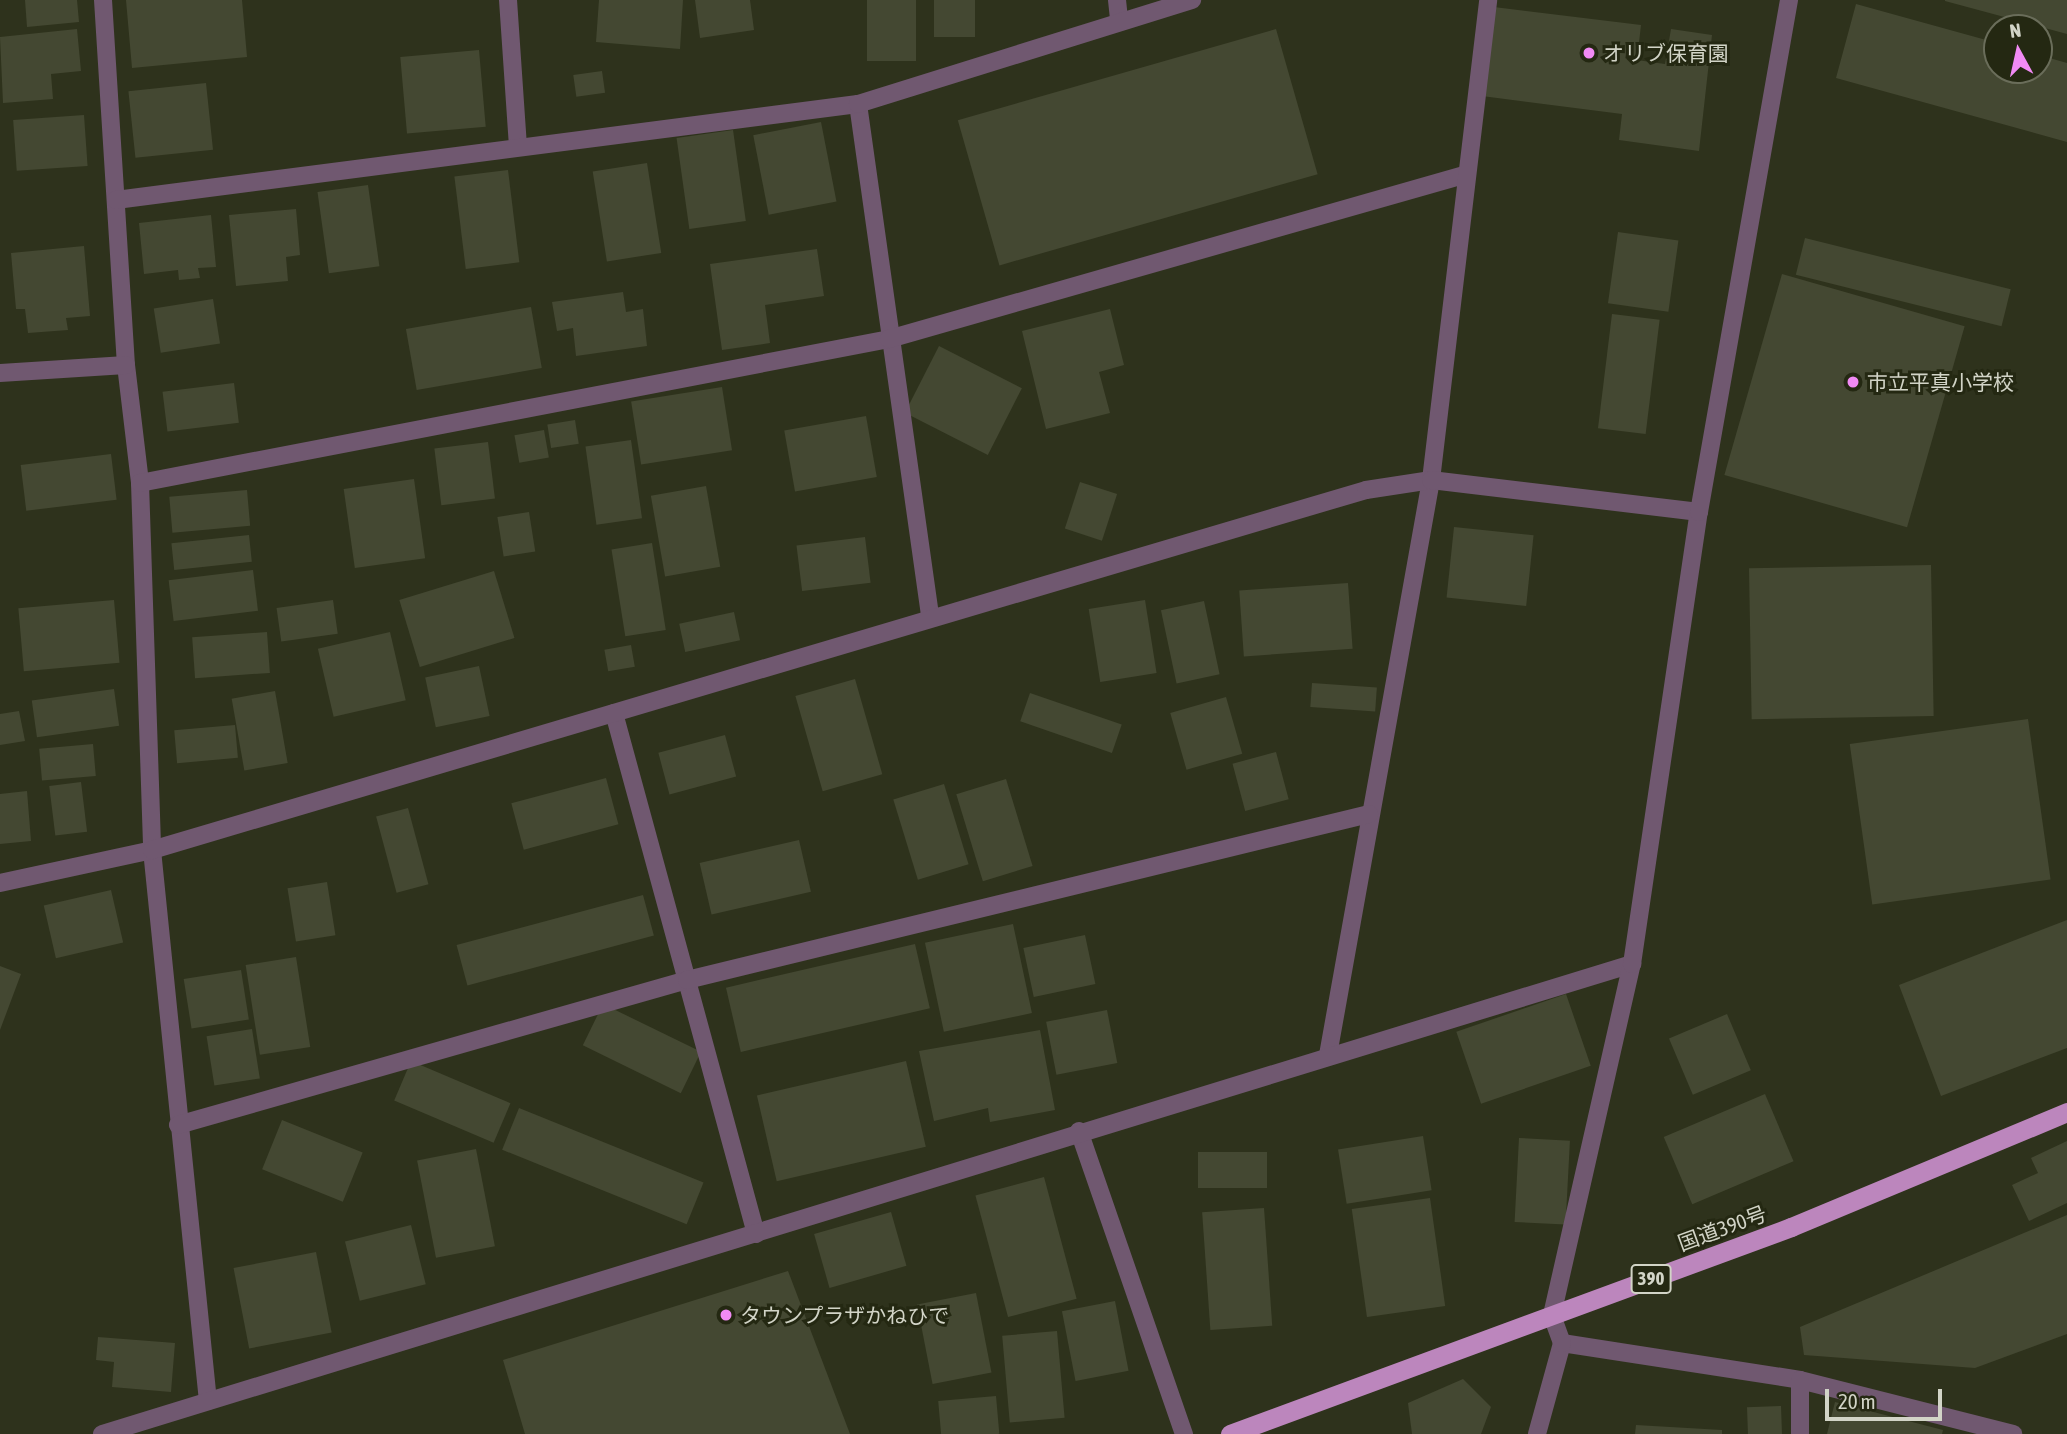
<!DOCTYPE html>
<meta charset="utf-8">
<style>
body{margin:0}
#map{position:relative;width:2067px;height:1434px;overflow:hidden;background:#2e321c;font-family:"Asap Condensed","Noto Sans JP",sans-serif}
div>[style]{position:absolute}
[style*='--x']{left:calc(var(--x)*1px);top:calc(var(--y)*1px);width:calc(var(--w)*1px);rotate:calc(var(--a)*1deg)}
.building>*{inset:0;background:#444832;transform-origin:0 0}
.minor>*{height:18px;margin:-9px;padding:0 9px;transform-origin:9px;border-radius:9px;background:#705870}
.tertiary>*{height:18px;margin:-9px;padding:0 9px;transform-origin:9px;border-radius:9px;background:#705870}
.trunk>*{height:19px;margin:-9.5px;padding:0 9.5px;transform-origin:9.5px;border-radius:9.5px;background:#bc86bd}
.dots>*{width:19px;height:19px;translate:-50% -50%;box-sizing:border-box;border:4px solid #242812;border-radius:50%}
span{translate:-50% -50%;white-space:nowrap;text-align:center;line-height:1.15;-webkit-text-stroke:6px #242812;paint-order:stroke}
.shield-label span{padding:2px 5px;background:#242812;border:2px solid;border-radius:5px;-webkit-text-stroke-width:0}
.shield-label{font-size:19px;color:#d2d4c7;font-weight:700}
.poi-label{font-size:21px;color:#d2d4c7}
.left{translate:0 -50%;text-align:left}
.street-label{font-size:21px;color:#d2d4c7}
.north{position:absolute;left:1983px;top:14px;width:70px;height:70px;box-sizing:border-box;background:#242812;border:2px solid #6a6d5a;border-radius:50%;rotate:352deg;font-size:19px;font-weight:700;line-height:28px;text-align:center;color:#d2d4c7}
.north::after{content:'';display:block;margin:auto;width:24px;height:32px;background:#f18af4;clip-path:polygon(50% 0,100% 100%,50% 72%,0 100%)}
.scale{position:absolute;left:1825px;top:1389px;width:117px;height:32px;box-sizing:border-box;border:4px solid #d2d4c7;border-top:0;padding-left:9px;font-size:21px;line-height:24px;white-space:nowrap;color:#d2d4c7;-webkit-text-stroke:5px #242812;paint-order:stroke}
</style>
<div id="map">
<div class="building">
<i style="clip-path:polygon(25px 0,77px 0,79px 22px,27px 27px)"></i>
<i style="clip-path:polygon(126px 0,242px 0,247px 57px,132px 68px)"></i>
<i style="clip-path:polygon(599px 0,683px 0,680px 49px,596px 42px)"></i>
<i style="clip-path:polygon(695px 0,750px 0,754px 30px,700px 38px)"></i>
<i style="left:867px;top:0;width:49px;height:61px"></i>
<i style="left:934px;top:0;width:41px;height:37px"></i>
<i style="clip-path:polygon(1945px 0,2067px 0,2067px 34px,1945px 1px)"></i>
<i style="clip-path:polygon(1856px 4px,1997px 43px,1997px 70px,2039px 70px,2039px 55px,2067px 63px,2067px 142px,1836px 78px)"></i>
<i style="clip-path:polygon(1494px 7px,1641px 25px,1637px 60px,1665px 64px,1671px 29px,1712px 35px,1699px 151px,1619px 140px,1622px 114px,1482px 96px)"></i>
<i style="clip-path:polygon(77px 29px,81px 71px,51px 74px,53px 99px,3px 103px,0 37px)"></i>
<i style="left:1276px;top:29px;width:151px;height:331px;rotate:74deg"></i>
<i style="left:479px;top:50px;width:77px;height:79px;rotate:85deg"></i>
<i style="left:602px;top:71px;width:22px;height:29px;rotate:82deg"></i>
<i style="left:206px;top:83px;width:67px;height:78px;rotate:84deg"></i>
<i style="left:84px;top:115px;width:51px;height:71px;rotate:86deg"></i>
<i style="left:821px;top:122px;width:81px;height:69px;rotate:79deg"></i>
<i style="left:733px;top:130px;width:92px;height:57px;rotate:82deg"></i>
<i style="left:647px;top:163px;width:91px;height:55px;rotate:81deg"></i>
<i style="left:508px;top:170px;width:93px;height:54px;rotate:83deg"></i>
<i style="left:368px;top:185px;width:82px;height:51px;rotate:82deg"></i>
<i style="clip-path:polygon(296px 209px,300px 255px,286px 257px,288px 281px,236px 286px,229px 215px)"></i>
<i style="clip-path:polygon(211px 215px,216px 267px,198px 268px,200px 278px,179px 280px,178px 270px,144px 274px,139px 223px)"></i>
<i style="left:1618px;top:232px;width:61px;height:72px;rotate:8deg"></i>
<i style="left:1805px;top:238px;width:212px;height:38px;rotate:14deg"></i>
<i style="clip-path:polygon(84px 246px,90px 316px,66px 318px,68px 330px,28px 333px,25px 309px,16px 309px,11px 253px)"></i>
<i style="clip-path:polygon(817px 249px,824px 296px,765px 305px,770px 343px,722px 350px,710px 264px)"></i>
<i style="left:1782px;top:274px;width:190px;height:209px;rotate:16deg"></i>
<i style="clip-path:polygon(623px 292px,626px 312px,643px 309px,647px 346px,576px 356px,573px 328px,557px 331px,552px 302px)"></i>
<i style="left:213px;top:299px;width:45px;height:60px;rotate:81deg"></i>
<i style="left:531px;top:307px;width:62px;height:127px;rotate:80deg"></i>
<i style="clip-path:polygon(1110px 309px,1124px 365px,1099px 372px,1110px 413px,1046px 429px,1022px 331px)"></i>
<i style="left:1612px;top:314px;width:48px;height:115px;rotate:7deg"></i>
<i style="left:939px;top:346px;width:93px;height:75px;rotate:27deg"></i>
<i style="left:234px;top:383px;width:40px;height:72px;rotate:83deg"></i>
<i style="left:722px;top:387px;width:64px;height:92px;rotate:81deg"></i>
<i style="left:866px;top:416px;width:62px;height:83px;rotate:80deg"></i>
<i style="left:575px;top:420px;width:24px;height:28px;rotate:81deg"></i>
<i style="left:544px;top:430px;width:28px;height:30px;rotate:80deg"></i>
<i style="left:631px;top:440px;width:79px;height:46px;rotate:82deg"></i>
<i style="left:488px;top:442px;width:57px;height:54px;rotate:83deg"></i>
<i style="left:111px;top:454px;width:46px;height:91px;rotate:83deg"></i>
<i style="left:414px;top:479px;width:80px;height:71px;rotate:82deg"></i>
<i style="left:1080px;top:482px;width:39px;height:49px;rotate:18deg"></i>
<i style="left:706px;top:486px;width:82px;height:56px;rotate:80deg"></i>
<i style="left:247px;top:490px;width:36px;height:78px;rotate:85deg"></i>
<i style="left:529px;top:512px;width:40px;height:32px;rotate:81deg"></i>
<i style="left:1454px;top:527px;width:80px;height:71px;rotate:6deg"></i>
<i style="left:249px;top:535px;width:27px;height:78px;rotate:84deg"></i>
<i style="left:865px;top:537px;width:46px;height:69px;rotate:83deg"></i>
<i style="left:652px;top:543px;width:88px;height:41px;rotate:81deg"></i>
<i style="left:1931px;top:565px;width:151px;height:182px;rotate:89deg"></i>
<i style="left:253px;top:570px;width:41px;height:85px;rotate:83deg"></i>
<i style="left:494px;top:571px;width:70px;height:99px;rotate:73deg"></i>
<i style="left:1348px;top:583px;width:66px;height:109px;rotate:86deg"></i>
<i style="left:114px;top:600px;width:63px;height:96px;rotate:85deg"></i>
<i style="left:333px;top:600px;width:34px;height:57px;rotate:82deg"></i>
<i style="left:1145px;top:600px;width:74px;height:57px;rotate:81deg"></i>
<i style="left:1204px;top:601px;width:75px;height:44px;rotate:78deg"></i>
<i style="left:734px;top:612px;width:29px;height:56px;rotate:78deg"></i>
<i style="left:267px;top:632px;width:41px;height:75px;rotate:86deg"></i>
<i style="left:390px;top:632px;width:70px;height:74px;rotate:77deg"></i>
<i style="left:631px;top:645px;width:22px;height:27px;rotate:80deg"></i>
<i style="left:479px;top:666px;width:51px;height:55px;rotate:78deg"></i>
<i style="left:855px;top:679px;width:99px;height:62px;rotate:74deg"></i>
<i style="left:1312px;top:683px;width:65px;height:24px;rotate:4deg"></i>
<i style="left:114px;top:689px;width:37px;height:83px;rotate:82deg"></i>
<i style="left:275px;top:691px;width:73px;height:44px;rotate:80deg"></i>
<i style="left:1030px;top:693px;width:97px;height:30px;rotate:19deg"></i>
<i style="left:1226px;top:697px;width:59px;height:58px;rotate:74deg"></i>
<i style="clip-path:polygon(19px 711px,25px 741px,0 745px,0 714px)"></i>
<i style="left:2028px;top:719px;width:162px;height:180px;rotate:82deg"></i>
<i style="left:235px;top:725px;width:33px;height:61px;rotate:85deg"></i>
<i style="left:725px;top:735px;width:43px;height:69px;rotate:75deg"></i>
<i style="left:93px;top:744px;width:32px;height:54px;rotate:85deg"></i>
<i style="left:1276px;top:752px;width:49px;height:45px;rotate:75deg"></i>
<i style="left:606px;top:778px;width:48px;height:98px;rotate:75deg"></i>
<i style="left:1006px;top:779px;width:91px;height:52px;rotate:73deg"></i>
<i style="left:81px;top:782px;width:50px;height:32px;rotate:83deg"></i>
<i style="left:944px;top:784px;width:84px;height:53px;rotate:73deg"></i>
<i style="clip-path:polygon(27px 791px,31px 841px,0 844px,0 794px)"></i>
<i style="left:408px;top:808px;width:79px;height:33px;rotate:75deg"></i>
<i style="left:799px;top:840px;width:53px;height:102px;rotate:77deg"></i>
<i style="left:327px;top:882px;width:54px;height:40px;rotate:81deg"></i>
<i style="left:111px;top:890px;width:54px;height:69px;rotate:77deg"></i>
<i style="left:643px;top:895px;width:42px;height:193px;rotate:75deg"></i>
<i style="clip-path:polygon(2067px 920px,2067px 1048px,1941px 1096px,1899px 985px)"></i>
<i style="left:1013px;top:924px;width:91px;height:90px;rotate:78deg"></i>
<i style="left:1085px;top:935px;width:50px;height:63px;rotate:78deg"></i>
<i style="left:915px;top:944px;width:66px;height:194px;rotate:77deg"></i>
<i style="left:296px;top:957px;width:91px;height:51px;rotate:81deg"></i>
<i style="clip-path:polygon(0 966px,21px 974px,0 1030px)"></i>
<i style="left:241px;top:970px;width:50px;height:58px;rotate:81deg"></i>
<i style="left:1566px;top:994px;width:76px;height:116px;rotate:71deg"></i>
<i style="left:603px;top:1004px;width:109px;height:46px;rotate:26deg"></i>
<i style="left:1107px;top:1010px;width:54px;height:62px;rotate:79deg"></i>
<i style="left:1727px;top:1014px;width:61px;height:63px;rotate:67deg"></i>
<i style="left:252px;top:1029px;width:50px;height:46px;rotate:81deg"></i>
<i style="clip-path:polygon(1040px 1030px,1055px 1110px,990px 1122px,988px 1108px,934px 1121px,919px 1051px)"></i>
<i style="left:411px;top:1061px;width:108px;height:43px;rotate:23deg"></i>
<i style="left:906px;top:1061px;width:88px;height:153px;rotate:77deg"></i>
<i style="left:1765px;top:1094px;width:73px;height:110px;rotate:67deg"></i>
<i style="left:519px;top:1108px;width:199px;height:45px;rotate:22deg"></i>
<i style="left:282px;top:1120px;width:87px;height:53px;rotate:22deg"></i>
<i style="left:1423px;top:1136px;width:55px;height:86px;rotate:81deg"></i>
<i style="left:1519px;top:1138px;width:51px;height:84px;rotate:3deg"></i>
<i style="clip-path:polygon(2067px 1141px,2067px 1203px,2029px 1221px,2012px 1185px,2038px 1173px,2031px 1158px)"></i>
<i style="left:476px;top:1149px;width:99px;height:60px;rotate:79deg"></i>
<i style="left:1267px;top:1152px;width:36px;height:69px;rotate:90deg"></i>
<i style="left:1044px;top:1177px;width:126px;height:71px;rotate:75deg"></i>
<i style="left:1430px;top:1198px;width:109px;height:79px;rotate:82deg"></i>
<i style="left:1264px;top:1208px;width:118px;height:62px;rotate:86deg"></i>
<i style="left:891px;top:1212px;width:56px;height:80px;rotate:74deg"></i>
<i style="clip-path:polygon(2067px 1215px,2067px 1334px,1975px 1368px,1804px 1355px,1800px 1327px)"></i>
<i style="left:411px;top:1225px;width:61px;height:68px;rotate:76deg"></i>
<i style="left:316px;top:1252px;width:82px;height:84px;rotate:79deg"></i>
<i style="clip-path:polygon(788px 1271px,850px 1434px,525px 1434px,503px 1360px)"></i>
<i style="left:976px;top:1293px;width:81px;height:60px;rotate:79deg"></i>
<i style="left:1115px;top:1301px;width:71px;height:54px;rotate:79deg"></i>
<i style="left:1057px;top:1331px;width:87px;height:55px;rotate:85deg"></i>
<i style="clip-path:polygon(98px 1337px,175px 1343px,171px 1392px,112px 1387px,114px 1362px,96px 1360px)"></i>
<i style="clip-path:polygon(1463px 1379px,1491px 1407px,1481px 1434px,1412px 1434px,1408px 1403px)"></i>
<i style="left:996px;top:1396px;width:38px;height:58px;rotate:85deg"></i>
<i style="clip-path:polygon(1835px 1402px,1943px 1430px,1942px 1434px,1827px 1434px)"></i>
<i style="left:1781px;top:1406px;width:28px;height:34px;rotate:88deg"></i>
<i style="clip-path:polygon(1636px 1425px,1722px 1430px,1722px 1434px,1635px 1434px)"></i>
</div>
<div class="minor">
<i style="--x:103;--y:0;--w:366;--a:86.4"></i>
<i style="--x:126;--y:365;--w:119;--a:83.2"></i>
<i style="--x:140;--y:483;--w:367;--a:88.1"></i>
<i style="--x:152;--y:850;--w:554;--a:84.2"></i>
<i style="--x:508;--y:0;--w:145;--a:86.1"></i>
<i style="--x:1117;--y:0;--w:20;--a:84"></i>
<i style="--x:858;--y:104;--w:516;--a:81.98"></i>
<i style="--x:116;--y:200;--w:748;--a:-7.37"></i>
<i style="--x:858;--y:104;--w:350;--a:-17.3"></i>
<i style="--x:0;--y:373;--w:126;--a:-3.6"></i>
<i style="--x:140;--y:483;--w:763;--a:-10.88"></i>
<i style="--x:889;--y:339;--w:601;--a:-15.93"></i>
<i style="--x:614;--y:713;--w:540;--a:74.75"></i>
<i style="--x:1328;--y:1055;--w:584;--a:-79.84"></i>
<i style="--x:1431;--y:480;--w:483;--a:-83.2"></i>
<i style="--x:178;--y:1125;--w:529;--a:-15.9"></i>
<i style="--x:687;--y:980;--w:702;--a:-13.68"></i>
<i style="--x:1079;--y:1131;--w:321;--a:70.9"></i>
<i style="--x:1562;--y:1343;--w:241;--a:8.8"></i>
<i style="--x:1800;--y:1380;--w:220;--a:14.2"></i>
<i style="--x:1800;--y:1380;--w:54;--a:90"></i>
<i style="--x:102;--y:1434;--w:1601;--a:-17.08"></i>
</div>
<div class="tertiary">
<i style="--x:0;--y:883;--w:156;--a:-12.2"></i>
<i style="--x:152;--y:850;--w:1266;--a:-16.52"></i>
<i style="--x:1366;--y:490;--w:66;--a:-8.7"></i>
<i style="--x:1431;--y:480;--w:270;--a:6.8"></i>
<i style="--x:1537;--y:1434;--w:94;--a:-74.6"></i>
<i style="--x:1562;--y:1343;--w:30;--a:-110"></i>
<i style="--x:1552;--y:1315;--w:360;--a:-77.2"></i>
<i style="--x:1632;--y:964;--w:457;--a:-81.6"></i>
<i style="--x:1699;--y:512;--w:520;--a:-80.03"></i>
</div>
<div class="trunk">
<i style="--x:1230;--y:1434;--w:598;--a:-20.25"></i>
<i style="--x:1791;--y:1227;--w:299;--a:-22.6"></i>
</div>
<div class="dots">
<i style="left:1589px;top:53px;background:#f18af4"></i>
<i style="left:1853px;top:382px;background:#f18af4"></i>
<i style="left:726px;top:1315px;background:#f18af4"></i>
</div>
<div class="shield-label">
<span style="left:1651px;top:1279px">390</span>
</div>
<div class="poi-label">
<span class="left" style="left:1603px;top:53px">オリブ保育園</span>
<span class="left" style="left:1867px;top:382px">市立平真小学校</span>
<span class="left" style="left:740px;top:1315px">タウンプラザかねひで</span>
</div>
<div class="street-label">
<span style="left:1722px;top:1228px;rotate:-20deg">国道390号</span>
</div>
<div class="north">N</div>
<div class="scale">20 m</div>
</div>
